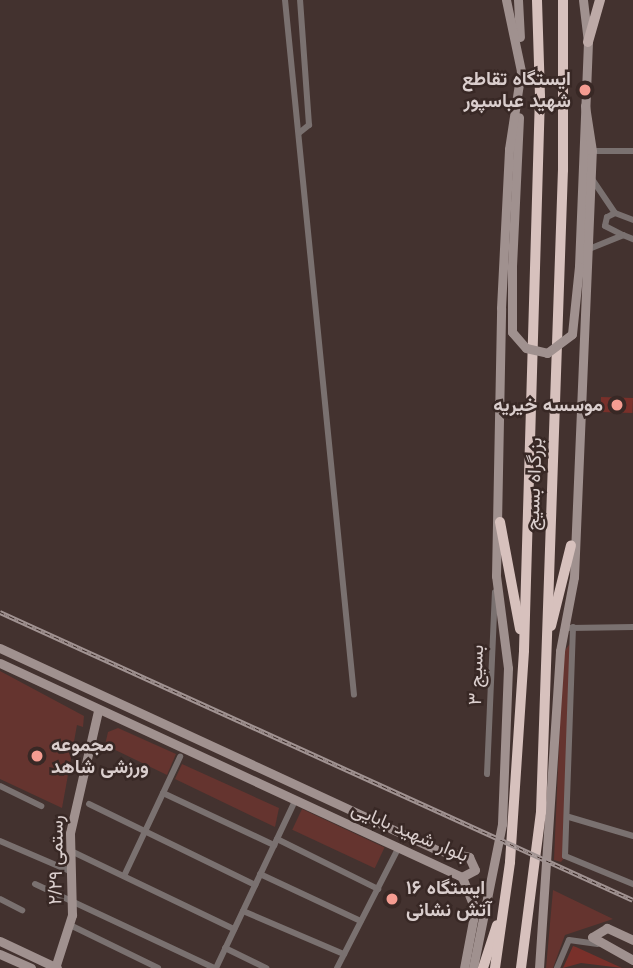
<!DOCTYPE html>
<meta charset="utf-8">
<style>
body{margin:0}
#map{position:relative;width:633px;height:968px;overflow:hidden;background:#43322f;font-family:Helvetica,Vazirmatn,sans-serif}
div>[style]{position:absolute}
[style*='--x']{left:calc(var(--x)*1px);top:calc(var(--y)*1px);width:calc(var(--w)*1px);rotate:calc(var(--a)*1deg)}
.green>*{inset:0;background:#65342f;transform-origin:0 0}
.building>*{inset:0;background:#79302a;transform-origin:0 0}
.street>*{height:6px;margin:-3px;padding:0 3px;transform-origin:3px;border-radius:3px;background:#7a7170}
.secondary>*{height:9px;margin:-4.5px;padding:0 4.5px;transform-origin:4.5px;border-radius:4.5px;background:#a0918f}
.primary>*{height:10px;margin:-5px;padding:0 5px;transform-origin:5px;border-radius:5px;background:#bdaaa7}
.highway>*{height:10px;margin:-5px;padding:0 5px;transform-origin:5px;border-radius:5px;background:#d7c1bd}
.rail>*{height:4.5px;margin-top:-2.25px;transform-origin:0;background:repeating-linear-gradient(90deg,#382825 0 5px,#a19392 0 10px);box-sizing:border-box;border-block:2px solid #a19392}
.secondary-bridge>*{height:9px;margin:-4.5px;padding:0 4.5px;transform-origin:4.5px;border-radius:4.5px;background:#a0918f}
.dots>*{width:19px;height:19px;translate:-50% -50%;box-sizing:border-box;border:4px solid #382825;border-radius:50%}
span{translate:-50% -50%;white-space:nowrap;text-align:center;line-height:1.15;-webkit-text-stroke:5px #382825;paint-order:stroke}
.poi-label{font-size:19px;color:#dacecd;font-weight:700}
.right{translate:-100% -50%;text-align:right}
.left{translate:0 -50%;text-align:left}
.street-label{font-size:19px;color:#dacecd}
</style>
<div id="map">
<div class="green">
<i style="clip-path:polygon(572px 641px,564px 858px,561px 862px,554px 860px,563px 653px)"></i>
<i style="clip-path:polygon(0 671px,84px 716px,83px 727px,77px 725px,62px 808px,0 779px)"></i>
<i style="clip-path:polygon(118px 728px,176px 754px,167px 775px,105px 745px,108px 732px)"></i>
<i style="clip-path:polygon(182px 764px,279px 808px,275px 827px,175px 779px)"></i>
<i style="left:302px;top:809px;width:91px;height:23px;rotate:25deg"></i>
<i style="clip-path:polygon(553px 890px,613px 919px,565px 935px,553px 968px,546px 968px)"></i>
</div>
<div class="building">
<i style="left:601px;top:397px;width:32px;height:15px;rotate:2deg"></i>
<i style="clip-path:polygon(573px 946px,576px 947px,622px 968px,581px 963px,563px 968px)"></i>
</div>
<div class="street">
<i style="--x:285;--y:0;--w:698;--a:84.33"></i>
<i style="--x:299;--y:133;--w:13;--a:-39"></i>
<i style="--x:309;--y:125;--w:125;--a:-94.1"></i>
<i style="--x:592;--y:151;--w:41;--a:0"></i>
<i style="--x:592;--y:179;--w:41;--a:55.9"></i>
<i style="--x:615;--y:213;--w:19;--a:21"></i>
<i style="--x:615;--y:213;--w:9;--a:153"></i>
<i style="--x:607;--y:217;--w:9;--a:103"></i>
<i style="--x:605;--y:226;--w:18;--a:27"></i>
<i style="--x:589;--y:249;--w:37;--a:-22"></i>
<i style="--x:623;--y:235;--w:11;--a:22"></i>
<i style="--x:573;--y:627;--w:229;--a:92"></i>
<i style="--x:565;--y:856;--w:74;--a:22.4"></i>
<i style="--x:570;--y:628;--w:63;--a:-0.9"></i>
<i style="--x:487;--y:774;--w:182;--a:-87.5"></i>
<i style="--x:0;--y:786;--w:46;--a:26"></i>
<i style="--x:163;--y:793;--w:123;--a:25.1"></i>
<i style="--x:89;--y:804;--w:185;--a:26"></i>
<i style="--x:569;--y:817;--w:67;--a:16.5"></i>
<i style="--x:277;--y:839;--w:113;--a:26.3"></i>
<i style="--x:0;--y:841;--w:78;--a:23.3"></i>
<i style="--x:71;--y:851;--w:181;--a:25.6"></i>
<i style="--x:260;--y:874;--w:111;--a:25"></i>
<i style="--x:124;--y:876;--w:132;--a:-64.8"></i>
<i style="--x:35;--y:884;--w:198;--a:25.1"></i>
<i style="--x:0;--y:899;--w:25;--a:27"></i>
<i style="--x:243;--y:911;--w:110;--a:23.1"></i>
<i style="--x:70;--y:925;--w:98;--a:26"></i>
<i style="--x:225;--y:948;--w:46;--a:26"></i>
<i style="--x:216;--y:968;--w:185;--a:-64.7"></i>
<i style="--x:337;--y:968;--w:136;--a:-62.9"></i>
<i style="--x:557;--y:968;--w:30;--a:-67"></i>
<i style="--x:569;--y:940;--w:29;--a:8"></i>
</div>
<div class="secondary">
<i style="--x:518;--y:0;--w:37;--a:87"></i>
<i style="--x:512;--y:266;--w:149;--a:-87.3"></i>
<i style="--x:579;--y:266;--w:224;--a:-87.7"></i>
<i style="--x:588;--y:42;--w:42;--a:-96.8"></i>
<i style="--x:0;--y:648;--w:481;--a:24.8"></i>
<i style="--x:437;--y:850;--w:33;--a:12"></i>
<i style="--x:469;--y:857;--w:14;--a:65"></i>
<i style="--x:475;--y:870;--w:15;--a:152"></i>
<i style="--x:462;--y:877;--w:509;--a:-155.15"></i>
<i style="--x:462;--y:877;--w:35;--a:68"></i>
<i style="--x:475;--y:910;--w:59;--a:100.7"></i>
<i style="--x:633;--y:940;--w:29;--a:-155"></i>
<i style="--x:607;--y:928;--w:17;--a:149"></i>
<i style="--x:592;--y:937;--w:47;--a:29.3"></i>
<i style="--x:0;--y:941;--w:63;--a:25.3"></i>
<i style="--x:0;--y:954;--w:34;--a:24"></i>
<i style="--x:55;--y:968;--w:56;--a:-72.2"></i>
<i style="--x:72;--y:915;--w:82;--a:-91.4"></i>
<i style="--x:70;--y:833;--w:125;--a:-77.1"></i>
<i style="--x:473;--y:968;--w:147;--a:-78.6"></i>
<i style="--x:502;--y:824;--w:156;--a:-87.8"></i>
<i style="--x:508;--y:668;--w:93;--a:-97.4"></i>
<i style="--x:496;--y:576;--w:268;--a:-88.9"></i>
<i style="--x:501;--y:308;--w:159;--a:-87.1"></i>
<i style="--x:509;--y:149;--w:79;--a:-81.3"></i>
<i style="--x:521;--y:71;--w:73;--a:-101.9"></i>
<i style="--x:539;--y:968;--w:318;--a:-86.2"></i>
<i style="--x:560;--y:651;--w:75;--a:-79.3"></i>
<i style="--x:574;--y:577;--w:426;--a:-87.6"></i>
<i style="--x:592;--y:151;--w:46;--a:-98.8"></i>
</div>
<div class="primary">
<i style="--x:588;--y:42;--w:44;--a:-74.1"></i>
</div>
<div class="highway">
<i style="--x:500;--y:522;--w:109;--a:79.4"></i>
<i style="--x:551;--y:626;--w:83;--a:-76.1"></i>
<i style="--x:483;--y:968;--w:45;--a:-72"></i>
<i style="--x:495;--y:968;--w:107;--a:-81.9"></i>
<i style="--x:510;--y:862;--w:212;--a:-86.2"></i>
<i style="--x:524;--y:650;--w:554;--a:-88.35"></i>
<i style="--x:540;--y:96;--w:96;--a:-91.8"></i>
<i style="--x:521;--y:968;--w:157;--a:-82.7"></i>
<i style="--x:541;--y:812;--w:642;--a:-88.04"></i>
<i style="--x:563;--y:170;--w:170;--a:-90"></i>
</div>
<div class="rail">
<i style="--x:0;--y:612;--w:695;--a:24.46"></i>
</div>
<div class="secondary-bridge">
<i style="--x:512;--y:266;--w:66;--a:90"></i>
<i style="--x:512;--y:332;--w:21;--a:49"></i>
<i style="--x:526;--y:348;--w:22;--a:13"></i>
<i style="--x:547;--y:353;--w:31;--a:-37"></i>
<i style="--x:572;--y:334;--w:68;--a:-84.1"></i>
</div>
<div class="dots">
<i style="left:585px;top:90px;background:#f59c91"></i>
<i style="left:617px;top:405px;background:#f59c91"></i>
<i style="left:37px;top:756px;background:#f59c91"></i>
<i style="left:392px;top:899px;background:#f59c91"></i>
</div>
<div class="poi-label">
<span class="right" style="left:571px;top:90px">ایستگاه تقاطع<br>شهید عباسپور</span>
<span class="right" style="left:603px;top:405px">موسسه خیریه</span>
<span class="left" style="left:51px;top:756px">مجموعه<br>ورزشی شاهد</span>
<span class="left" style="left:406px;top:899px">ایستگاه ۱۶<br>آتش نشانی</span>
</div>
<div class="street-label">
<span style="left:534px;top:484px;rotate:-88deg">بزرگراه بسیج</span>
<span style="left:476px;top:675px;rotate:-88deg">بسیج ۳</span>
<span style="left:410px;top:832px;rotate:23deg">بلوار شهید بابایی</span>
<span style="left:56px;top:860px;rotate:-89deg">رستمی ۲/۲۹</span>
</div>
</div>
